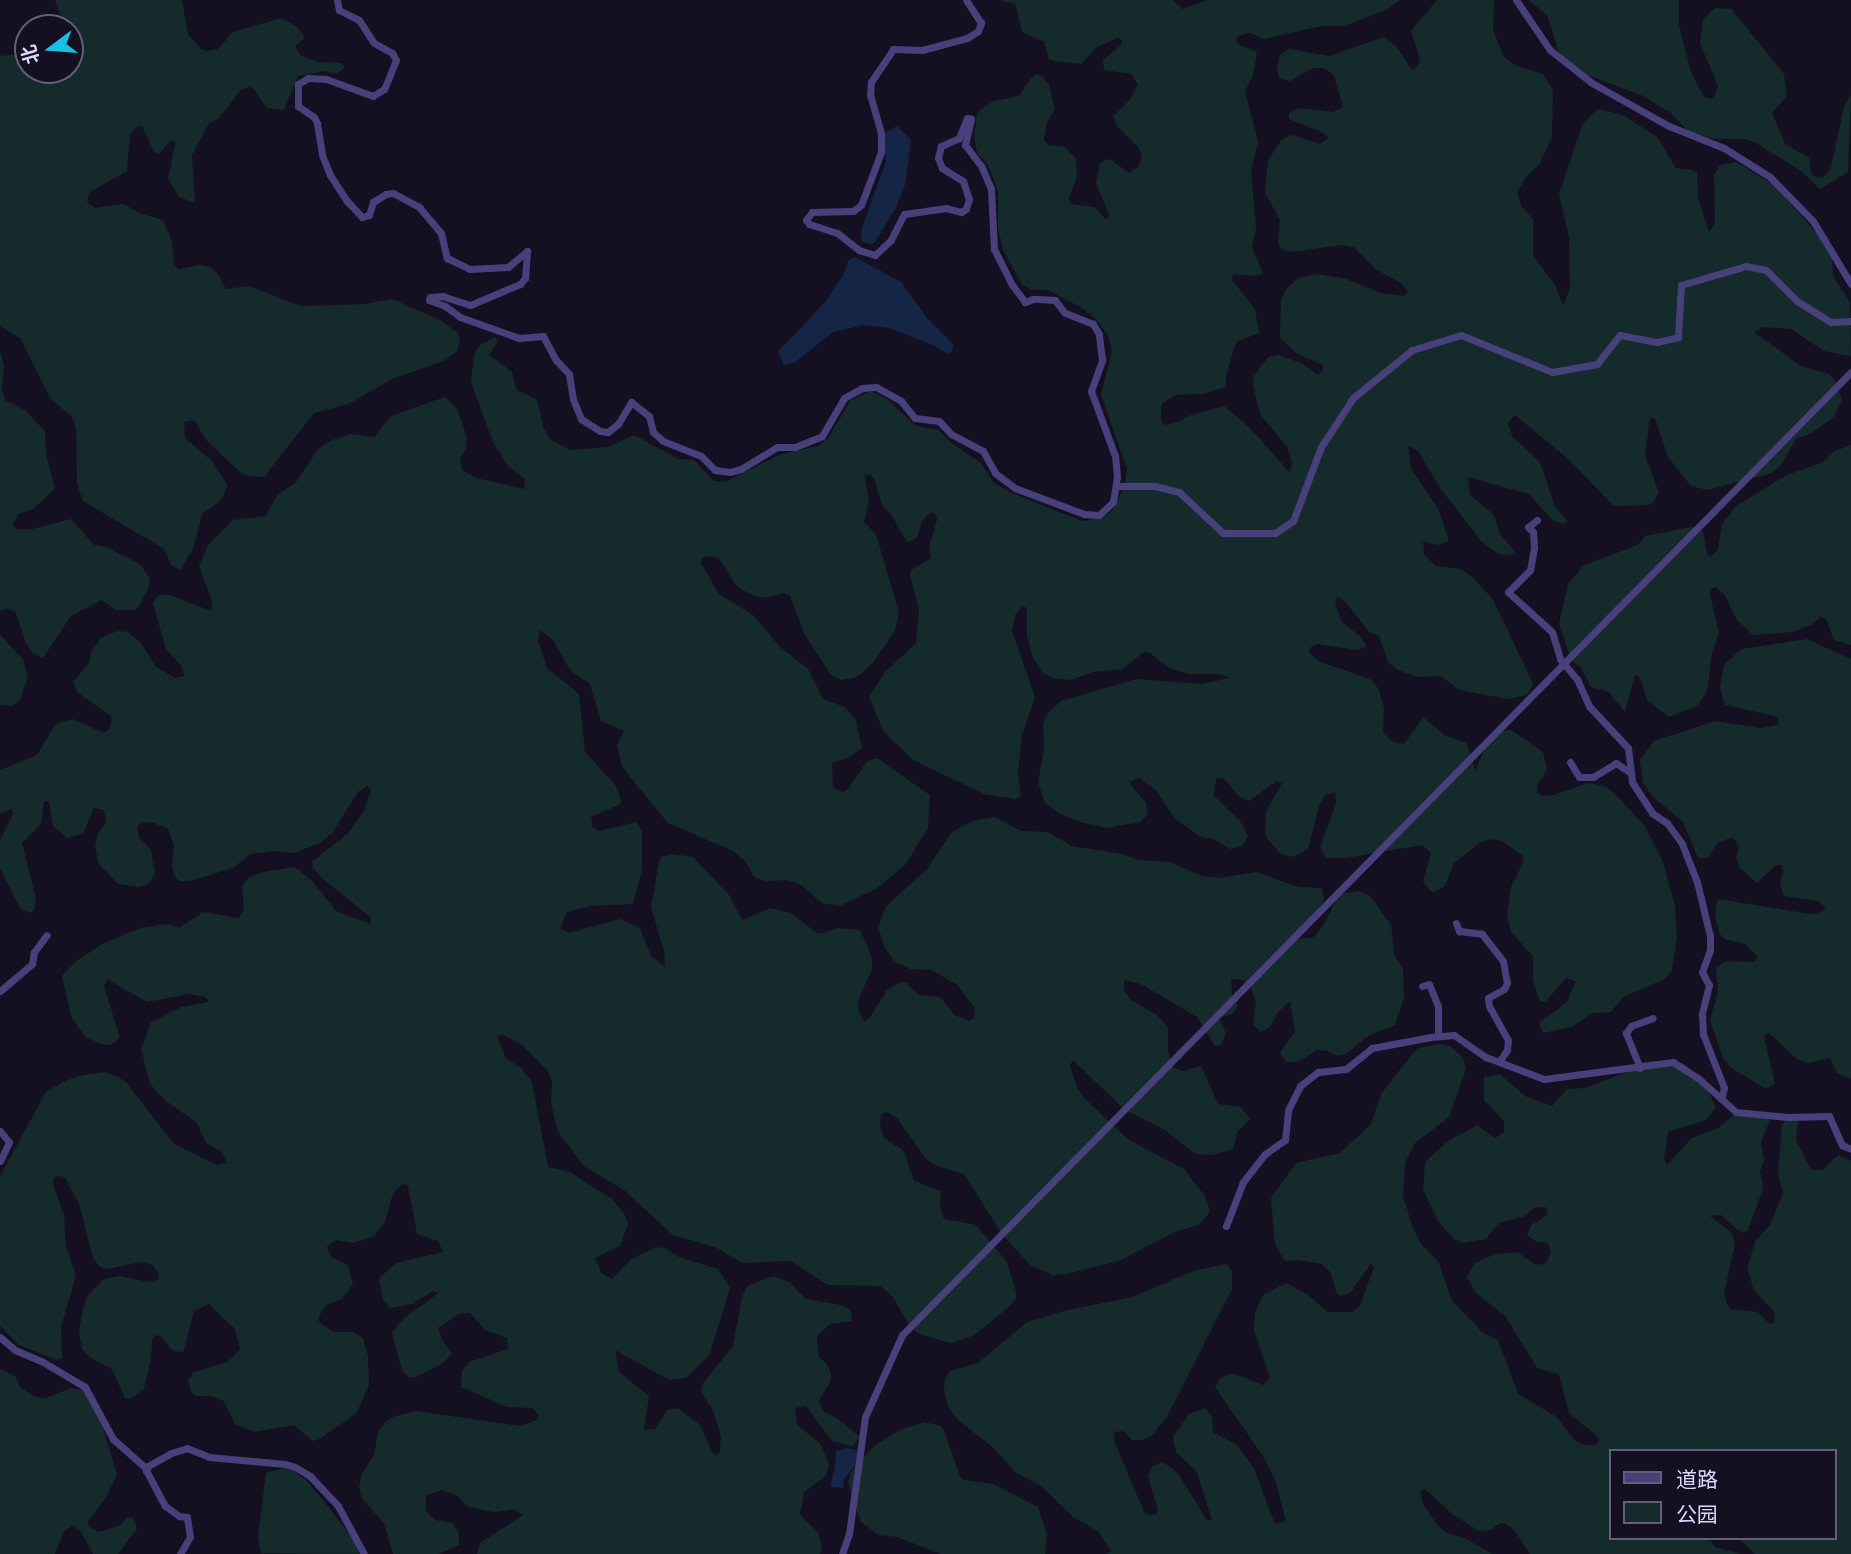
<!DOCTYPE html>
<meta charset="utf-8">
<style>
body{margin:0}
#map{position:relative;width:1851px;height:1554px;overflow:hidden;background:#141021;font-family:Rubik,"Noto Sans SC",sans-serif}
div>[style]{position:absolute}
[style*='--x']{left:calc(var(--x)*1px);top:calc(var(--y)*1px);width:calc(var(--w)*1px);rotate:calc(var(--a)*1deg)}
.green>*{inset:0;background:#142a2b}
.water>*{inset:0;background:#152546}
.minor>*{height:7px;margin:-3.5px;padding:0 3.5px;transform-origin:3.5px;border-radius:3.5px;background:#47407b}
span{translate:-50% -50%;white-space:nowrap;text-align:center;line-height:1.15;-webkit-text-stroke:7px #141021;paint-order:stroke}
.legend{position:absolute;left:1609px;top:1449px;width:228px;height:91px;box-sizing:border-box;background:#141021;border:2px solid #645f78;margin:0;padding:9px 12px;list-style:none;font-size:21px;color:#dcd5fa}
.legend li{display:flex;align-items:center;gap:14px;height:35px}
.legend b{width:35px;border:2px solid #645f78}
.north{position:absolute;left:14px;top:14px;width:70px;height:70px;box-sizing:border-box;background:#141021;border:2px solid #645f78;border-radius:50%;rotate:254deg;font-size:19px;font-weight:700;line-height:28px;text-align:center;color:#dcd5fa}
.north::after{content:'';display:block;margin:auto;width:24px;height:32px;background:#18c0e3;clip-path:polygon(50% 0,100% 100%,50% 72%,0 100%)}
</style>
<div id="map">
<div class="green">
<i style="clip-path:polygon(55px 0,182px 0,188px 34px,201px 49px,207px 51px,218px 49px,233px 32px,281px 18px,296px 26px,303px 34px,304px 39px,295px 46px,300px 55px,318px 62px,341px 63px,345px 67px,337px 74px,325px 71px,298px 76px,284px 110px,267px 108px,251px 86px,241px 90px,219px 118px,209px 123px,192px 155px,195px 203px,179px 197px,168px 178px,176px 141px,171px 140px,159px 154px,154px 152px,142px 126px,136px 127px,130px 136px,127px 171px,90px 192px,87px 202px,95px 208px,124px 204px,139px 213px,163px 220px,172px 241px,174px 264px,178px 269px,199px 265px,210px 267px,215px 270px,226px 289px,249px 286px,300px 306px,365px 304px,393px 299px,440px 320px,458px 333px,460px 339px,457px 351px,444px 361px,394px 378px,348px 404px,314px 413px,264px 477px,243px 475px,206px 440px,194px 420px,184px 422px,185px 438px,212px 461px,228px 485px,221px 500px,202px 514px,193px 549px,180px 570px,171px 565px,164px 549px,83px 501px,77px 484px,76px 429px,72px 417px,51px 399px,21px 339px,0 326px,0 56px,28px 53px,28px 70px,70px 70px,70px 28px,59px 28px,61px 18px)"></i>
<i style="clip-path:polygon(999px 0,1172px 0,1182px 9px,1208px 0,1401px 0,1386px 10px,1344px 26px,1321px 26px,1265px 39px,1249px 33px,1237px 36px,1236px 41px,1240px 45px,1257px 52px,1253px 76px,1245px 91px,1258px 142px,1251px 171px,1256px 229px,1252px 247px,1263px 273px,1257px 276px,1233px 274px,1232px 280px,1255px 309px,1259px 333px,1238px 341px,1234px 347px,1226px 376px,1226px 387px,1204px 394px,1175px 395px,1161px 405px,1161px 421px,1164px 425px,1175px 423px,1191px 415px,1224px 406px,1251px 429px,1290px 473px,1292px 463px,1287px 447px,1260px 414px,1253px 386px,1254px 376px,1268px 357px,1279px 355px,1303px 364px,1318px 375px,1323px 371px,1323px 365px,1296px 353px,1280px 338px,1281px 299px,1286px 289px,1298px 278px,1318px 274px,1343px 278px,1381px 293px,1404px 296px,1408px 292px,1401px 283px,1375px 269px,1354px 247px,1342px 245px,1291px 252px,1281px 249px,1278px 243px,1280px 220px,1265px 193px,1268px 160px,1282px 139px,1292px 135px,1320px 144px,1328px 138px,1324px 133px,1289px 119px,1289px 113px,1299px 108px,1333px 112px,1343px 107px,1334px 75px,1324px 68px,1313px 68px,1290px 81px,1279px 78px,1277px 67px,1280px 55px,1289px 49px,1330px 56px,1383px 37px,1397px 47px,1410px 68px,1415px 70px,1420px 60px,1411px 31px,1437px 0,1494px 0,1493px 29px,1503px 56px,1516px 66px,1543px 74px,1553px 90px,1552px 137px,1539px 165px,1526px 177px,1517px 192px,1522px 207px,1533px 219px,1533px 255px,1555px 285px,1563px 305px,1570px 289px,1569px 237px,1559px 194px,1582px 125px,1598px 109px,1623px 115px,1657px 137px,1676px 168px,1693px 170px,1697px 173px,1698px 198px,1709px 232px,1715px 223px,1714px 175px,1720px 165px,1737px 162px,1776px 187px,1825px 243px,1832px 259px,1833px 276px,1850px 302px,1851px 356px,1824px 351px,1791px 329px,1763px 327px,1754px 332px,1801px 366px,1829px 374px,1836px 382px,1842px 400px,1834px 417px,1812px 433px,1796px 439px,1781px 465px,1772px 473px,1708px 490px,1691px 486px,1668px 457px,1655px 418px,1650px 418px,1645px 455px,1659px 493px,1653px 503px,1648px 505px,1614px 506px,1567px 458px,1515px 415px,1508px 423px,1512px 436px,1540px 462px,1555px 507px,1568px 521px,1564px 524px,1552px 520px,1529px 494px,1468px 477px,1470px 495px,1494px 515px,1500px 534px,1515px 552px,1510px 555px,1498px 554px,1482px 542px,1440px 488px,1418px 451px,1408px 446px,1411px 469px,1438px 508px,1449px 541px,1438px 545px,1423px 541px,1424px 554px,1436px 566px,1461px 569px,1471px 576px,1492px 598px,1531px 679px,1533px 685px,1527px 695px,1508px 699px,1459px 690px,1441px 676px,1417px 677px,1396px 669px,1388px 662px,1379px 636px,1369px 632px,1343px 599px,1337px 597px,1335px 603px,1342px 622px,1361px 637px,1367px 647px,1356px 650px,1317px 644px,1311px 647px,1309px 652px,1318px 661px,1372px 680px,1379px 690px,1384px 708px,1383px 733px,1393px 742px,1404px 744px,1423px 717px,1444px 735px,1467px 743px,1475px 771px,1489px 739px,1499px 731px,1511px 730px,1543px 752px,1547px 770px,1537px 786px,1537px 792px,1541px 796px,1553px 795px,1589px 783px,1607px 787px,1616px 795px,1644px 825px,1663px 862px,1675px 906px,1677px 938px,1672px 970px,1665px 979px,1623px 997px,1611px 1012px,1592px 1013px,1572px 1027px,1543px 1033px,1539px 1023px,1567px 1002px,1576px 981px,1566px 978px,1546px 1001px,1540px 1002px,1533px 980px,1533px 956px,1511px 932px,1507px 915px,1511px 887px,1524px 861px,1522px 855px,1504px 842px,1493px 839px,1481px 842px,1454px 863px,1445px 886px,1435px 892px,1430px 891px,1423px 882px,1431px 853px,1422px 845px,1346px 858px,1326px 858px,1320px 847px,1336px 803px,1335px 792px,1325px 795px,1319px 806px,1308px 849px,1292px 857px,1280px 853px,1265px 836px,1266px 812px,1282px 783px,1277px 781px,1249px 801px,1239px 796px,1223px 778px,1216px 779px,1214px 796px,1240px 821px,1248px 836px,1242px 846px,1230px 849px,1213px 839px,1201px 837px,1174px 818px,1156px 790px,1139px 778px,1129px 782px,1146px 803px,1148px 814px,1140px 822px,1107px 828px,1079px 822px,1059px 813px,1045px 803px,1038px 782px,1044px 750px,1043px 723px,1048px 713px,1061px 701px,1137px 679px,1202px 684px,1229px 678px,1221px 674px,1188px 674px,1167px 667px,1150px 653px,1144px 652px,1123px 669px,1093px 672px,1071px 680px,1052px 678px,1042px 672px,1033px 658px,1027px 636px,1027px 608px,1022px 606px,1015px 615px,1012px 631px,1035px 697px,1022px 735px,1018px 774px,1021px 797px,1016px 799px,984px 794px,913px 760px,884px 732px,869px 697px,885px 672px,916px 643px,919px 610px,910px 576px,911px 570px,931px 558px,929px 547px,937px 520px,936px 514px,930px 513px,922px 521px,917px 538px,907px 542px,891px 514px,883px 507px,874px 479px,870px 474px,865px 476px,869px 500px,864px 522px,876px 534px,899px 613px,895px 630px,887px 643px,870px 666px,857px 677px,841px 680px,831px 675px,804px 633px,790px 596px,785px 593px,763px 598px,750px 594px,736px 586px,719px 558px,707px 556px,702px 558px,701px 563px,719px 594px,753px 615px,780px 647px,808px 669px,823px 699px,845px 707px,856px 720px,862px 748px,848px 758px,832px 763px,833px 788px,843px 792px,848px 789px,867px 761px,877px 758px,930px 795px,928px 828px,906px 864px,876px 889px,839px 906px,822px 903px,801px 885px,788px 880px,765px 881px,754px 877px,746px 862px,733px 851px,668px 823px,622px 767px,617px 745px,624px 731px,601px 721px,590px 684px,570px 670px,553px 640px,540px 630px,538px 641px,547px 668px,579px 694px,585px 752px,616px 786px,620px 797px,621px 803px,616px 806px,591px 817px,593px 828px,599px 831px,637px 822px,642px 832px,642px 870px,633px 904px,590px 906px,567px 912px,560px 928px,569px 933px,620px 919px,640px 928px,651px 956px,665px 967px,664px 951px,651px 907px,659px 862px,661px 857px,672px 854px,693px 857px,729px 895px,742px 920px,770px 908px,791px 913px,818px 934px,838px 928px,860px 930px,872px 958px,872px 969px,858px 1001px,859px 1012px,864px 1021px,869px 1019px,887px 990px,901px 982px,906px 983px,919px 995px,940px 997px,955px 1015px,969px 1021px,974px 1018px,975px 1008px,957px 985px,932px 970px,910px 969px,895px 962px,885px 948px,878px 927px,886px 906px,926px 870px,951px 833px,972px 821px,995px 817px,1021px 831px,1048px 832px,1072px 846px,1122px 854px,1138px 860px,1170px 862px,1201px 876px,1218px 878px,1256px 872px,1299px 887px,1322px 888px,1324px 900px,1318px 911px,1292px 940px,1314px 937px,1324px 924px,1339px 894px,1360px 891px,1370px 896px,1391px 925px,1394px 954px,1403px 969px,1404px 997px,1395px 1025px,1368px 1036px,1346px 1054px,1338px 1056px,1328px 1051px,1317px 1050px,1298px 1062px,1287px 1062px,1280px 1053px,1295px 1031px,1290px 1001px,1278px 1012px,1270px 1027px,1261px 1032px,1253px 1024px,1256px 1002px,1250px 986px,1242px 980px,1231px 979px,1232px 996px,1238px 1006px,1232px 1014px,1219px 1018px,1226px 1033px,1221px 1045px,1215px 1046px,1197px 1017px,1141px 984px,1124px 980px,1124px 990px,1131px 1000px,1157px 1015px,1168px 1028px,1168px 1050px,1172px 1067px,1182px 1071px,1201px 1066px,1218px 1104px,1240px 1107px,1251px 1119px,1238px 1131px,1233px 1149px,1212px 1155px,1195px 1154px,1165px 1130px,1125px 1110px,1073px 1060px,1070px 1065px,1077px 1088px,1084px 1098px,1129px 1140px,1184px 1169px,1205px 1196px,1210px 1212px,1199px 1225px,1177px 1231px,1119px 1261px,1067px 1274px,1052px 1275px,1030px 1265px,1002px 1234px,964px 1174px,937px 1166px,927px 1160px,897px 1118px,887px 1112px,881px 1114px,880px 1126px,884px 1138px,904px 1151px,914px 1181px,941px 1191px,940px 1208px,944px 1219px,976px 1225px,1006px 1261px,1012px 1278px,1017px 1296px,1011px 1305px,973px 1336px,950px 1343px,917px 1333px,909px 1325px,893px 1297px,881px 1286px,828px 1285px,790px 1261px,742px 1263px,717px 1248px,673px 1235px,624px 1190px,585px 1167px,558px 1132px,551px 1103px,552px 1081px,548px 1071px,522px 1045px,502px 1034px,497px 1036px,506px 1058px,521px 1068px,532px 1082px,548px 1167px,570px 1172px,612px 1199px,624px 1213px,628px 1224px,620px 1246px,595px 1258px,602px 1274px,612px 1279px,632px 1259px,656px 1247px,665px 1248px,679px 1257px,718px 1269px,730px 1288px,710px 1354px,686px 1378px,669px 1380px,615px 1350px,619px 1372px,649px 1396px,644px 1430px,655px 1429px,667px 1410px,678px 1408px,701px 1426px,712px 1452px,716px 1456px,720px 1452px,721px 1436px,713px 1411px,701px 1392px,702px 1385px,733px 1346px,742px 1297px,747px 1286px,773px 1276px,789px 1282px,806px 1299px,841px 1305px,851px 1310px,852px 1321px,830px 1324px,817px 1336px,819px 1357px,827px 1364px,831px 1374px,831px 1380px,819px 1401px,823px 1411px,838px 1419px,860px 1437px,853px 1446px,832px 1441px,806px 1406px,795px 1408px,797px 1425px,820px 1443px,829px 1464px,826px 1476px,804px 1492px,800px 1514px,819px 1534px,822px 1549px,820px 1554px,477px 1554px,480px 1543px,523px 1515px,514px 1509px,495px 1512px,468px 1507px,459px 1497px,443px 1490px,426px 1495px,426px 1511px,435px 1520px,453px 1523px,459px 1534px,459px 1545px,439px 1554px,393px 1554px,384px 1523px,362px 1499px,359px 1488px,361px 1476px,374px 1455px,378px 1432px,384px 1423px,393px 1417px,416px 1411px,521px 1426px,537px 1420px,539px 1415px,532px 1408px,507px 1407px,461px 1387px,462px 1371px,469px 1362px,508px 1349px,507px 1338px,485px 1330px,470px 1313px,459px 1314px,438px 1328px,442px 1340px,452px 1354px,443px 1363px,416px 1377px,410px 1378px,402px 1371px,392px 1333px,404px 1318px,439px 1293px,433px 1291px,413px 1304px,390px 1308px,383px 1300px,379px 1278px,396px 1263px,443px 1252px,438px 1241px,417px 1234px,408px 1185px,402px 1184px,393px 1193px,385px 1222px,374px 1236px,354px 1243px,336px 1240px,327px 1246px,331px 1257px,348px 1265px,353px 1284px,342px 1299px,326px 1305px,319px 1316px,319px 1322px,333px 1332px,353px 1332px,363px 1338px,368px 1356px,369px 1385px,356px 1414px,319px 1439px,313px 1441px,294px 1425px,254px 1432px,235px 1424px,224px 1401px,212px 1396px,195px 1396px,191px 1392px,188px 1380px,194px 1372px,228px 1362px,240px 1349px,234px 1328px,209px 1304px,194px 1311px,183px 1353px,172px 1350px,162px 1337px,156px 1335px,152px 1339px,151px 1358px,144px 1389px,131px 1399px,125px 1398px,112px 1369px,91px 1358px,82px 1349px,79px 1332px,83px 1307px,88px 1295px,104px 1279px,121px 1276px,147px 1282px,158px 1280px,159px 1274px,152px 1265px,141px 1262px,107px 1269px,100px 1267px,93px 1258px,79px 1204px,65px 1178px,59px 1175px,54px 1178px,53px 1184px,64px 1215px,66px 1246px,76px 1275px,61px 1327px,62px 1358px,57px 1360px,19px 1345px,0 1326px,0 1176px,46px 1092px,67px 1080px,83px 1075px,105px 1072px,116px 1076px,126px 1082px,174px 1144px,217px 1165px,227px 1163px,222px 1152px,206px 1143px,196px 1122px,166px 1101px,150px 1084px,141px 1049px,151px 1022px,181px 1007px,209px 1002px,206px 997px,189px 994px,147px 1002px,107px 979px,104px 986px,120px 1038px,111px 1045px,101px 1044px,85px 1037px,71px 1016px,62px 976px,75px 962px,102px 944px,140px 928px,165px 924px,180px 927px,203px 912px,239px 918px,244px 909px,242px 887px,248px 878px,262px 872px,295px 867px,312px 881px,336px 911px,370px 924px,371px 919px,368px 915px,324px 880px,313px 868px,312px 862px,348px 833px,364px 811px,371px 790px,367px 786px,358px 792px,333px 832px,320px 843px,294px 853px,274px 851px,251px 854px,233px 868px,190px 881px,179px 881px,175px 877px,172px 866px,174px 845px,168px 829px,152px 822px,141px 823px,137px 827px,139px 838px,151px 850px,155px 873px,150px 883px,139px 887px,118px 884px,99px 864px,95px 847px,97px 836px,106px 822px,104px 810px,94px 808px,83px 834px,67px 838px,53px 826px,49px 801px,44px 801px,41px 824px,22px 843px,36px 899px,34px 910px,29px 913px,20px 908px,0 868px,0 840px,13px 814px,12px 808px,0 814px,0 770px,37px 755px,56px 724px,73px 719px,104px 733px,109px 730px,112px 720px,110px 715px,77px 692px,73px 682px,89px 663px,91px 652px,101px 638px,117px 631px,128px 632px,141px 643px,155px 666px,175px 678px,185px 676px,181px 666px,166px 649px,153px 604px,155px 599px,159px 595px,170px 595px,211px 611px,212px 600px,199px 566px,208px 545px,233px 520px,266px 516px,277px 495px,296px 482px,318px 449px,332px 440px,351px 434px,374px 437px,391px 416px,445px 397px,457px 409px,467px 437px,466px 449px,460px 458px,462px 470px,476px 478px,524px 489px,525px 479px,508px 466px,493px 442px,471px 382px,474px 354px,480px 345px,495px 337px,498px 341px,489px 355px,512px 372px,517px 390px,537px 400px,544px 429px,550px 439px,570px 450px,609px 447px,634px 435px,678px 459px,694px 460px,714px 481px,725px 482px,779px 455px,818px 446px,828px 438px,851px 400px,871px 391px,886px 398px,916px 426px,939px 430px,950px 442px,981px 463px,994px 483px,1014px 494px,1082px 521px,1103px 517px,1112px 511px,1124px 487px,1127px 469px,1101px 395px,1112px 351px,1108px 335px,1094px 317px,1080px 307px,1048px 290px,1031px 290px,1022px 284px,1004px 252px,998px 229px,998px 192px,988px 165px,977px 153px,974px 136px,977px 114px,980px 110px,993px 101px,1019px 96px,1032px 77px,1036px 74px,1042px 76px,1049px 85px,1055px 108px,1047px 123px,1044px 140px,1048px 145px,1065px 147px,1076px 159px,1077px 176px,1069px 199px,1071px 204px,1095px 207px,1106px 220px,1109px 215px,1096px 183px,1100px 162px,1110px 159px,1129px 173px,1138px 167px,1142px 157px,1138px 147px,1117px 126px,1113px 116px,1129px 101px,1138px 85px,1132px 74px,1104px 70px,1103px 60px,1121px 45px,1122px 40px,1117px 38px,1097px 47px,1081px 64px,1054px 61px,1049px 59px,1044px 42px,1022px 32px,1015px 4px)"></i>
<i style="clip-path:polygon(1529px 0,1679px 0,1679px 26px,1691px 72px,1704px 97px,1710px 99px,1715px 96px,1718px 86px,1700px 43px,1703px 20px,1715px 8px,1731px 9px,1784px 74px,1787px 96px,1772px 113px,1785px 144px,1809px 158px,1811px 174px,1816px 177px,1822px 178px,1830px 171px,1844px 107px,1851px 94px,1848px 172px,1820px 189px,1801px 171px,1756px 143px,1745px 139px,1694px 138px,1671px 113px,1641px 95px,1577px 71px,1559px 53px,1547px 15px)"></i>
<i style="clip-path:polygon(0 351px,4px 365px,2px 389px,5px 400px,25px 410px,45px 431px,46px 454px,55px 489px,33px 509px,19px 514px,13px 524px,16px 529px,33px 529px,71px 519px,94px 545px,106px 547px,141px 565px,150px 579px,148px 590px,136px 610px,116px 610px,101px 600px,71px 616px,43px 658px,33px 653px,26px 643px,15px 611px,5px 609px,0 611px)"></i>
<i style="clip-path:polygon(1851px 445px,1851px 645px,1834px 640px,1826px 619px,1820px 617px,1812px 624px,1793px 632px,1753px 635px,1737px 620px,1724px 594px,1715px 587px,1710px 589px,1710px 595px,1719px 633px,1712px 653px,1707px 692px,1697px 706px,1669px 717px,1647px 700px,1640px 677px,1635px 675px,1625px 712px,1608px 691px,1592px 688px,1581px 668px,1571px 660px,1559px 624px,1568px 584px,1584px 565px,1638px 545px,1645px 536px,1692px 527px,1703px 531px,1707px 554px,1711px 557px,1718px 549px,1722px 525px,1736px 506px,1785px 476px,1823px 462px,1835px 451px)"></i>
<i style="clip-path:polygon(0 635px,23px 659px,28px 677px,20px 700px,12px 706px,0 705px)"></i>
<i style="clip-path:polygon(1807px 639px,1851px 659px,1851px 1079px,1837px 1073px,1830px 1058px,1809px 1063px,1798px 1060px,1769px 1033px,1764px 1036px,1775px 1084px,1766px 1089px,1731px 1068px,1723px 1058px,1710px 1020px,1718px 992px,1716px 967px,1726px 961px,1754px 962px,1758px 957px,1746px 944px,1724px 939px,1720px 934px,1715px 917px,1716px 905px,1718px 900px,1724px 900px,1804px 913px,1816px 914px,1826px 909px,1818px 901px,1784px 896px,1780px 886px,1783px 870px,1781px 865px,1776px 865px,1757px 883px,1740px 868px,1736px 858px,1739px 846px,1733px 837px,1717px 843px,1708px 858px,1698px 858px,1683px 822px,1652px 796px,1643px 783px,1640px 760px,1654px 741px,1715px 721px,1761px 728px,1778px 725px,1779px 719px,1775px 716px,1725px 705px,1720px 688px,1724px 665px,1741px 649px)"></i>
<i style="clip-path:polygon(1440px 1044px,1450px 1046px,1463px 1058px,1466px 1069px,1449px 1117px,1415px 1143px,1405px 1163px,1403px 1196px,1413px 1228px,1421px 1244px,1438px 1261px,1452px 1301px,1482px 1332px,1498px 1340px,1518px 1394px,1557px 1417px,1574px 1440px,1584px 1445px,1595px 1445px,1599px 1441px,1597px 1436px,1569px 1413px,1559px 1374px,1537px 1368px,1506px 1317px,1475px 1292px,1467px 1277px,1475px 1263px,1495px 1254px,1517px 1252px,1536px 1265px,1546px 1263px,1551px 1252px,1548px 1243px,1537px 1242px,1527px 1235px,1531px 1225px,1546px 1216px,1548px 1210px,1545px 1207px,1534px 1208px,1525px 1216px,1499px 1223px,1486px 1239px,1464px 1243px,1454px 1239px,1438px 1221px,1423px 1190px,1425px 1162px,1447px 1142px,1477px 1125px,1495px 1138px,1504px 1132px,1504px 1121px,1484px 1100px,1484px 1077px,1500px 1074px,1525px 1096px,1552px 1106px,1567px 1089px,1585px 1088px,1646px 1065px,1668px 1060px,1685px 1064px,1705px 1083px,1716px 1108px,1706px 1120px,1668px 1132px,1664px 1159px,1667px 1165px,1692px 1138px,1718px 1128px,1734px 1115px,1768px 1111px,1769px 1122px,1761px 1143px,1764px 1160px,1760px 1171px,1763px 1188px,1748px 1230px,1743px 1233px,1738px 1230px,1721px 1215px,1710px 1216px,1732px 1233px,1735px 1244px,1724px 1293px,1727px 1304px,1731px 1309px,1758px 1312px,1770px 1324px,1775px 1322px,1774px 1311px,1754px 1291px,1747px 1267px,1756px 1240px,1770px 1225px,1783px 1193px,1778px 1176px,1782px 1125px,1789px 1115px,1798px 1118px,1796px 1140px,1811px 1170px,1822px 1170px,1838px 1155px,1851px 1161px,1851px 1554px,1755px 1554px,1738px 1538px,1835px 1538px,1835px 1451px,1611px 1451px,1611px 1538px,1709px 1538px,1715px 1547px,1740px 1554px,1530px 1554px,1514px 1530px,1505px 1523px,1500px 1523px,1491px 1530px,1479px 1531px,1452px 1514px,1425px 1489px,1420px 1492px,1423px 1504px,1438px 1526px,1447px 1533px,1464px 1538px,1493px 1554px,1106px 1554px,1111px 1551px,1098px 1531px,1073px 1517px,1041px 1486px,1015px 1472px,995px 1449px,958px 1420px,948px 1407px,944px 1390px,945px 1379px,950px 1371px,978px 1363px,1027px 1322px,1068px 1310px,1132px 1297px,1193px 1271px,1227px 1264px,1232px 1272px,1232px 1289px,1167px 1417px,1152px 1435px,1142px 1440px,1132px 1440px,1124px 1431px,1114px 1432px,1115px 1443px,1145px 1514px,1156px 1515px,1158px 1510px,1148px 1476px,1152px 1466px,1163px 1462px,1177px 1472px,1207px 1520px,1212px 1520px,1197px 1472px,1176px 1452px,1173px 1437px,1189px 1414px,1205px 1408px,1212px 1416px,1213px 1432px,1237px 1445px,1254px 1469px,1275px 1524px,1286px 1521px,1275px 1479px,1265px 1459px,1215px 1387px,1221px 1378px,1232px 1373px,1263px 1385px,1270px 1378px,1254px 1330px,1255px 1312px,1263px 1295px,1286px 1283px,1307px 1294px,1328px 1312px,1351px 1312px,1360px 1306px,1374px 1267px,1371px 1263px,1351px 1292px,1342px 1296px,1337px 1294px,1330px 1272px,1322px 1264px,1298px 1260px,1285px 1261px,1275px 1245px,1271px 1198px,1296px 1163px,1340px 1153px,1371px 1124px,1381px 1094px,1413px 1053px,1418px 1048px)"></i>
<i style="clip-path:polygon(0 1369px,16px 1377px,20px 1387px,35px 1397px,45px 1398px,72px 1388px,83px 1390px,100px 1418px,117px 1475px,105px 1499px,88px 1521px,88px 1526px,98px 1532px,109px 1529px,120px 1525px,128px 1517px,133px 1518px,137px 1529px,118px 1554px,93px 1554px,81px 1532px,72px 1525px,64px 1532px,55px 1554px,0 1554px)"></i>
<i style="clip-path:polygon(924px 1422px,941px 1426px,944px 1431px,960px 1476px,964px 1480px,993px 1484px,1038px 1507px,1047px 1534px,1045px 1554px,941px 1554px,897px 1537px,879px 1535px,861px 1522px,848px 1482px,851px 1472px,875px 1445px,902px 1429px)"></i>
<i style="clip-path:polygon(287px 1467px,305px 1479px,327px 1505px,354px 1540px,359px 1554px,261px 1553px,258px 1537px,266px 1473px)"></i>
</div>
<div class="water">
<i style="clip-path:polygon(897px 126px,911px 140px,905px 185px,896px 208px,874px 243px,870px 244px,861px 241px,862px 227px,886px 162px,883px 134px)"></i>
<i style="clip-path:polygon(855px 257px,901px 282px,927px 318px,953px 344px,952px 352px,947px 354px,933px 345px,889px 328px,863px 325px,833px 332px,794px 363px,784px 365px,778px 352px,825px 302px,843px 275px,848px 261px)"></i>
<i style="clip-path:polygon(845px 1448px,857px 1450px,858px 1462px,844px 1479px,843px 1488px,830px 1487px,835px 1468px,836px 1452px)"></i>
</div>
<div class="minor">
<i style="--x:337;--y:0;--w:10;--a:79"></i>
<i style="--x:339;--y:10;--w:22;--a:27"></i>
<i style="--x:359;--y:20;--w:27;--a:57"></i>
<i style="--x:374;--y:43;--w:21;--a:29"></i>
<i style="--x:392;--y:53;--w:8;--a:60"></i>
<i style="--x:396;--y:60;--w:31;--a:112"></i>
<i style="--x:384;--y:89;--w:13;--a:148"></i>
<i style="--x:373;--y:96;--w:50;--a:-160.1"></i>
<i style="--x:326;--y:79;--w:18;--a:-177"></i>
<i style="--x:308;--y:78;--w:12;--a:149"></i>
<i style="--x:298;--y:84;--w:22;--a:90"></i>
<i style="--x:298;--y:106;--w:19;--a:35"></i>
<i style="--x:314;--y:117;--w:7;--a:63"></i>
<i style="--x:317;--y:123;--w:32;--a:81"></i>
<i style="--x:322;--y:155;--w:22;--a:68"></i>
<i style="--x:330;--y:175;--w:31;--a:57"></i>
<i style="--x:347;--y:201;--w:22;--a:47"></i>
<i style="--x:362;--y:217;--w:7;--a:-16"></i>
<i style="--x:369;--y:215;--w:14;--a:-73"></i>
<i style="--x:373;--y:202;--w:15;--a:-32"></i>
<i style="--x:386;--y:194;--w:7;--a:-8"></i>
<i style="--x:393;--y:193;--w:30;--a:28"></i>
<i style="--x:419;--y:207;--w:34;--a:50"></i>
<i style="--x:441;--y:233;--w:26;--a:77"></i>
<i style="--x:447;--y:258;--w:25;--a:26"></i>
<i style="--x:470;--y:269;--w:38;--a:-3"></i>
<i style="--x:508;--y:267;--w:25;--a:-40"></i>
<i style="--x:527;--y:251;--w:27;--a:94"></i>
<i style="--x:525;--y:278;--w:8;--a:130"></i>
<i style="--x:520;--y:284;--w:54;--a:157.2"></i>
<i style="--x:470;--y:305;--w:28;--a:-162"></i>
<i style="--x:443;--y:296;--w:13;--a:176"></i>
<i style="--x:430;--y:297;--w:3;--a:108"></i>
<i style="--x:429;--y:300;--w:17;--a:21"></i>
<i style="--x:445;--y:306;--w:19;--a:36"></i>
<i style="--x:460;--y:317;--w:63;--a:19.6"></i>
<i style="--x:519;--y:338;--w:24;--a:-5"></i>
<i style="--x:543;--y:336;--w:27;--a:62"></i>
<i style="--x:556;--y:360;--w:19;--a:47"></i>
<i style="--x:569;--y:374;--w:25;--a:81"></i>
<i style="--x:573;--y:399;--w:22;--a:68"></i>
<i style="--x:581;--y:419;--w:22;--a:32"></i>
<i style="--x:600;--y:431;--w:8;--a:7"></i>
<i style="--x:608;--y:432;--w:13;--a:-39"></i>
<i style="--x:618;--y:424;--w:26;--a:-59"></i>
<i style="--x:631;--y:402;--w:23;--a:38"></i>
<i style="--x:649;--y:416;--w:16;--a:76"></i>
<i style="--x:653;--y:432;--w:13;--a:42"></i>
<i style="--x:663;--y:441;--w:41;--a:21.5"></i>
<i style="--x:701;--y:456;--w:20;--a:45"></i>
<i style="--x:715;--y:470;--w:15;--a:8"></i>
<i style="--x:730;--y:472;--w:11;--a:-15"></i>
<i style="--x:741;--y:469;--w:42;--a:-31.4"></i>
<i style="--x:777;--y:447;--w:18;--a:0"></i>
<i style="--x:795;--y:447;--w:29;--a:-22"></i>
<i style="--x:822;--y:436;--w:44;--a:-59.9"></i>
<i style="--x:844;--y:398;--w:21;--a:-29"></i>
<i style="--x:862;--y:388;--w:14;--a:-4"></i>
<i style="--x:876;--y:387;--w:29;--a:29"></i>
<i style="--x:901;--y:401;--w:22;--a:51"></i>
<i style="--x:915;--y:418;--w:24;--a:7"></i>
<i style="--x:939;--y:421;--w:18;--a:47"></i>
<i style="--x:951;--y:434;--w:36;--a:28"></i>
<i style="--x:983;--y:451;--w:25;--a:61"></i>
<i style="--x:995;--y:473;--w:25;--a:37"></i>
<i style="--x:1015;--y:488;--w:74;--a:20.6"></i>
<i style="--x:1084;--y:514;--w:15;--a:4"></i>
<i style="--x:1099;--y:515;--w:19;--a:-43"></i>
<i style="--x:1113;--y:502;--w:25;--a:-81"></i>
<i style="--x:1117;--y:477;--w:21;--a:-95"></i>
<i style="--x:1115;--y:456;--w:69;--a:-110.3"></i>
<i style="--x:1091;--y:391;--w:33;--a:-70"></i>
<i style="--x:1102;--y:360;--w:26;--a:-97"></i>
<i style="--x:1099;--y:334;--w:12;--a:-121"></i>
<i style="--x:1093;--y:324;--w:31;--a:-158"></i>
<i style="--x:1064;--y:312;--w:15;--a:-127"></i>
<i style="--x:1055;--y:300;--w:22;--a:-177"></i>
<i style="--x:1033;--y:299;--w:9;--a:159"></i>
<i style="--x:1025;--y:302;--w:21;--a:-127"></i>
<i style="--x:1012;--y:285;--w:40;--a:-116.6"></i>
<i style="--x:994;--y:249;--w:60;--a:-92.9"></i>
<i style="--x:991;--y:189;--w:25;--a:-113"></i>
<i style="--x:981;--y:166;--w:26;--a:-127"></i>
<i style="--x:965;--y:145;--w:27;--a:-77"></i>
<i style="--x:971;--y:119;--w:4;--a:-166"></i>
<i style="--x:967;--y:118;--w:22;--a:112"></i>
<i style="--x:959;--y:138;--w:20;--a:156"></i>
<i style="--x:941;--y:146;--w:12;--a:104"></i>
<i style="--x:938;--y:158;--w:11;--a:68"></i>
<i style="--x:942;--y:168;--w:25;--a:32"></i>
<i style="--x:963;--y:181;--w:19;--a:72"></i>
<i style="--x:969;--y:199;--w:10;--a:107"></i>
<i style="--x:966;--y:209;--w:6;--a:149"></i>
<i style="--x:961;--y:212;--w:16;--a:-165"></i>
<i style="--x:946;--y:208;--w:42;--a:171.9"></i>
<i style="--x:904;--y:214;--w:29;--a:117"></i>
<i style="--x:891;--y:240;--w:22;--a:137"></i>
<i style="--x:875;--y:255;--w:17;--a:-163"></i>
<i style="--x:859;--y:250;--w:28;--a:-142"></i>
<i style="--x:837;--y:233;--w:29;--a:-162"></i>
<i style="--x:809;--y:224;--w:5;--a:-127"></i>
<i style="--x:806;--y:220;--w:10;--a:-53"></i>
<i style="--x:812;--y:212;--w:41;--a:-1.4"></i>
<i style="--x:853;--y:211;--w:10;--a:-37"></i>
<i style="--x:861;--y:205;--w:57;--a:-69.3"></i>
<i style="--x:881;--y:152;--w:19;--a:-90"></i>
<i style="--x:881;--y:133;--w:40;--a:-106"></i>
<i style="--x:870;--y:95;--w:13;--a:-86"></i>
<i style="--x:871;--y:82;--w:40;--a:-56"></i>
<i style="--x:893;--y:49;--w:29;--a:2"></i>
<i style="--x:922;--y:50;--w:47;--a:-14.9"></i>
<i style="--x:967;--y:38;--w:13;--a:-32"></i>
<i style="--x:978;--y:31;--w:9;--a:-69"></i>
<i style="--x:981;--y:23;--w:27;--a:-123"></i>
<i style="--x:1516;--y:0;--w:60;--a:55.8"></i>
<i style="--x:1550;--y:50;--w:53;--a:38.2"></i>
<i style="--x:1592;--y:83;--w:88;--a:29.2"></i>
<i style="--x:1669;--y:126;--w:59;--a:21.8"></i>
<i style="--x:1724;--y:148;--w:54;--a:32.2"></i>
<i style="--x:1770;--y:177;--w:62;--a:45.7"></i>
<i style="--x:1813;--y:221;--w:74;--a:58.9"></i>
<i style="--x:1117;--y:486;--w:38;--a:0"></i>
<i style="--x:1155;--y:486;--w:25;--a:14"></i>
<i style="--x:1179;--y:492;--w:60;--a:43"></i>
<i style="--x:1223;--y:533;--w:52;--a:0"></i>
<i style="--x:1275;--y:533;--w:22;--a:-34"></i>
<i style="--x:1293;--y:521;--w:79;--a:-69.3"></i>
<i style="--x:1321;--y:447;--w:59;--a:-56.9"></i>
<i style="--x:1353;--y:398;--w:76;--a:-39.1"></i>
<i style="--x:1412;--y:350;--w:51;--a:-17"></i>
<i style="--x:1461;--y:335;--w:98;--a:22.1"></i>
<i style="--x:1552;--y:372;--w:46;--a:-10.1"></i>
<i style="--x:1597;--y:364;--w:37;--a:-52"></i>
<i style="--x:1620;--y:335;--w:38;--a:11"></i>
<i style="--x:1657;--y:342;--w:22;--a:-13"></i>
<i style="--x:1678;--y:337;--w:52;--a:-86.7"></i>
<i style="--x:1681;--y:285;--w:68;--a:-16.3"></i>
<i style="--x:1746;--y:266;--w:20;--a:11"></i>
<i style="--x:1766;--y:270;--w:44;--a:45"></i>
<i style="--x:1797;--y:301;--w:40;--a:32"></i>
<i style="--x:1831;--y:322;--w:20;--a:-3"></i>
<i style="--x:1537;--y:520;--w:11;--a:142"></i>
<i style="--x:1528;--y:527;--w:7;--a:45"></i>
<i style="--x:1533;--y:532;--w:16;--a:86"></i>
<i style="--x:1534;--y:548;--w:22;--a:100"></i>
<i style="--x:1530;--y:570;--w:31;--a:135"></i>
<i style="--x:1508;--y:592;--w:59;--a:42.3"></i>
<i style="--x:1552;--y:632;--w:28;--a:73"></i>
<i style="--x:1560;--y:659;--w:26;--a:50"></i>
<i style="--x:1577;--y:679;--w:30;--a:66"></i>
<i style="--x:1589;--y:706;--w:57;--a:47.1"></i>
<i style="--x:1628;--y:748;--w:34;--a:83"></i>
<i style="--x:1632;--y:782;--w:37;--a:57"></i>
<i style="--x:1652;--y:813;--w:18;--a:34"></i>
<i style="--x:1667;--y:823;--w:26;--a:54"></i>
<i style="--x:1682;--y:844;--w:41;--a:68.5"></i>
<i style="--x:1697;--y:882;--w:56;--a:76.5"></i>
<i style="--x:1710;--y:936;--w:14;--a:90"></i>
<i style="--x:1710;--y:950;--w:23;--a:110"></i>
<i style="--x:1702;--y:972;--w:15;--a:62"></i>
<i style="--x:1709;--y:985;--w:30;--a:104"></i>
<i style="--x:1702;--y:1014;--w:20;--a:87"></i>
<i style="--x:1703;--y:1034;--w:58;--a:68.7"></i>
<i style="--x:1724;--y:1088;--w:11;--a:105"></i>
<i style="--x:1570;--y:762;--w:17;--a:59"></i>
<i style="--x:1579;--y:777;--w:14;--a:0"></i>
<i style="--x:1593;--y:777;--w:27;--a:-31"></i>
<i style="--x:1616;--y:763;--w:18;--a:34"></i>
<i style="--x:1456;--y:923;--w:9;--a:69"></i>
<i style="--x:1459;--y:931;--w:23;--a:7"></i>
<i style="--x:1482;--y:934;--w:34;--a:52"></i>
<i style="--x:1503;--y:961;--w:22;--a:80"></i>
<i style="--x:1507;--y:983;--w:7;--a:117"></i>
<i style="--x:1504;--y:989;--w:18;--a:151"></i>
<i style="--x:1488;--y:998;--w:8;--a:83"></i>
<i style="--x:1489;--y:1006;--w:39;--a:61"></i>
<i style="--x:1508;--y:1040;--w:10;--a:96"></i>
<i style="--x:1507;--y:1050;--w:14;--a:124"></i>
<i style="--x:1422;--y:986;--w:7;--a:-16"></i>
<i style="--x:1429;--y:984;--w:24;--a:68"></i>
<i style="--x:1438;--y:1006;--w:30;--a:90"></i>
<i style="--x:0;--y:991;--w:42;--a:-40.2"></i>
<i style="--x:32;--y:964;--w:12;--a:-81"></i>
<i style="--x:34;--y:952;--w:21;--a:-53"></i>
<i style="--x:1640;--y:1068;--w:38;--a:-112"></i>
<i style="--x:1626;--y:1033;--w:9;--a:-54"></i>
<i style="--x:1631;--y:1026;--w:23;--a:-20"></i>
<i style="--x:0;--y:1131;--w:14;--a:51"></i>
<i style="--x:9;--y:1142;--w:21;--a:115"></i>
<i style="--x:1226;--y:1226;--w:47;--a:-68.9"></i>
<i style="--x:1243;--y:1182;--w:36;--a:-52"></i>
<i style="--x:1265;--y:1154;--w:24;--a:-35"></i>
<i style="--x:1285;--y:1140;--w:30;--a:-84"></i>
<i style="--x:1288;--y:1110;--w:27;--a:-63"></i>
<i style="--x:1300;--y:1086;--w:23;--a:-38"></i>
<i style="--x:1318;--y:1072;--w:28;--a:-6"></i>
<i style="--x:1346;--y:1069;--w:33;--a:-39"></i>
<i style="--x:1372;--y:1048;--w:60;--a:-10.6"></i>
<i style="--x:1431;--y:1037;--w:23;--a:-5"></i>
<i style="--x:1454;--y:1035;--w:39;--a:35"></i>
<i style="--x:1486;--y:1057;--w:62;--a:20.8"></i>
<i style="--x:1544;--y:1079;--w:130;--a:-7.5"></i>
<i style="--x:1673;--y:1062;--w:30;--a:33"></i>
<i style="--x:1698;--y:1078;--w:51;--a:41.8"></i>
<i style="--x:1736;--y:1112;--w:52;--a:5.5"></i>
<i style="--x:1788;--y:1117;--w:41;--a:-1.4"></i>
<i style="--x:1829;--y:1116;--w:32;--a:66"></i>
<i style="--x:1842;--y:1145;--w:10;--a:24"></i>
<i style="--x:0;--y:1337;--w:20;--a:41"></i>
<i style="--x:15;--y:1350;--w:30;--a:23"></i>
<i style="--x:43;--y:1362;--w:49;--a:30.8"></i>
<i style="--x:85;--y:1387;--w:59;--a:61.7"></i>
<i style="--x:113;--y:1439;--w:45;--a:41.4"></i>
<i style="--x:180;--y:1554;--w:20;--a:-60"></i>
<i style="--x:190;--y:1537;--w:20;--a:-99"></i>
<i style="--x:187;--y:1517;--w:8;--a:-173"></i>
<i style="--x:179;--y:1516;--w:17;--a:-144"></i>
<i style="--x:165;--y:1506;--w:40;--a:-118"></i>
<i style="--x:146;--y:1471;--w:5;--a:-68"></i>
<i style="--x:148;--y:1466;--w:26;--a:-29"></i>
<i style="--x:171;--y:1453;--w:17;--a:-17"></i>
<i style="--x:187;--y:1448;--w:24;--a:22"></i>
<i style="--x:209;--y:1457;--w:76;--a:5.3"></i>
<i style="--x:285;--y:1464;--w:10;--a:17"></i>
<i style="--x:295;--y:1467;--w:17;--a:31"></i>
<i style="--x:310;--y:1476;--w:41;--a:47"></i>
<i style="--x:338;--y:1506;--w:55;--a:61.6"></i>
<i style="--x:842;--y:1554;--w:21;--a:-71"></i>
<i style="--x:849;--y:1534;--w:118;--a:-82.2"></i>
<i style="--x:865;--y:1417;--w:90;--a:-65.7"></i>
<i style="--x:902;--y:1335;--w:1352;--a:-45.42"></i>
</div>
<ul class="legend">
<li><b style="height:9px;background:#47407b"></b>道路</li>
<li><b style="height:19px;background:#142a2b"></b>公园</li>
</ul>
<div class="north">北</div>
</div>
